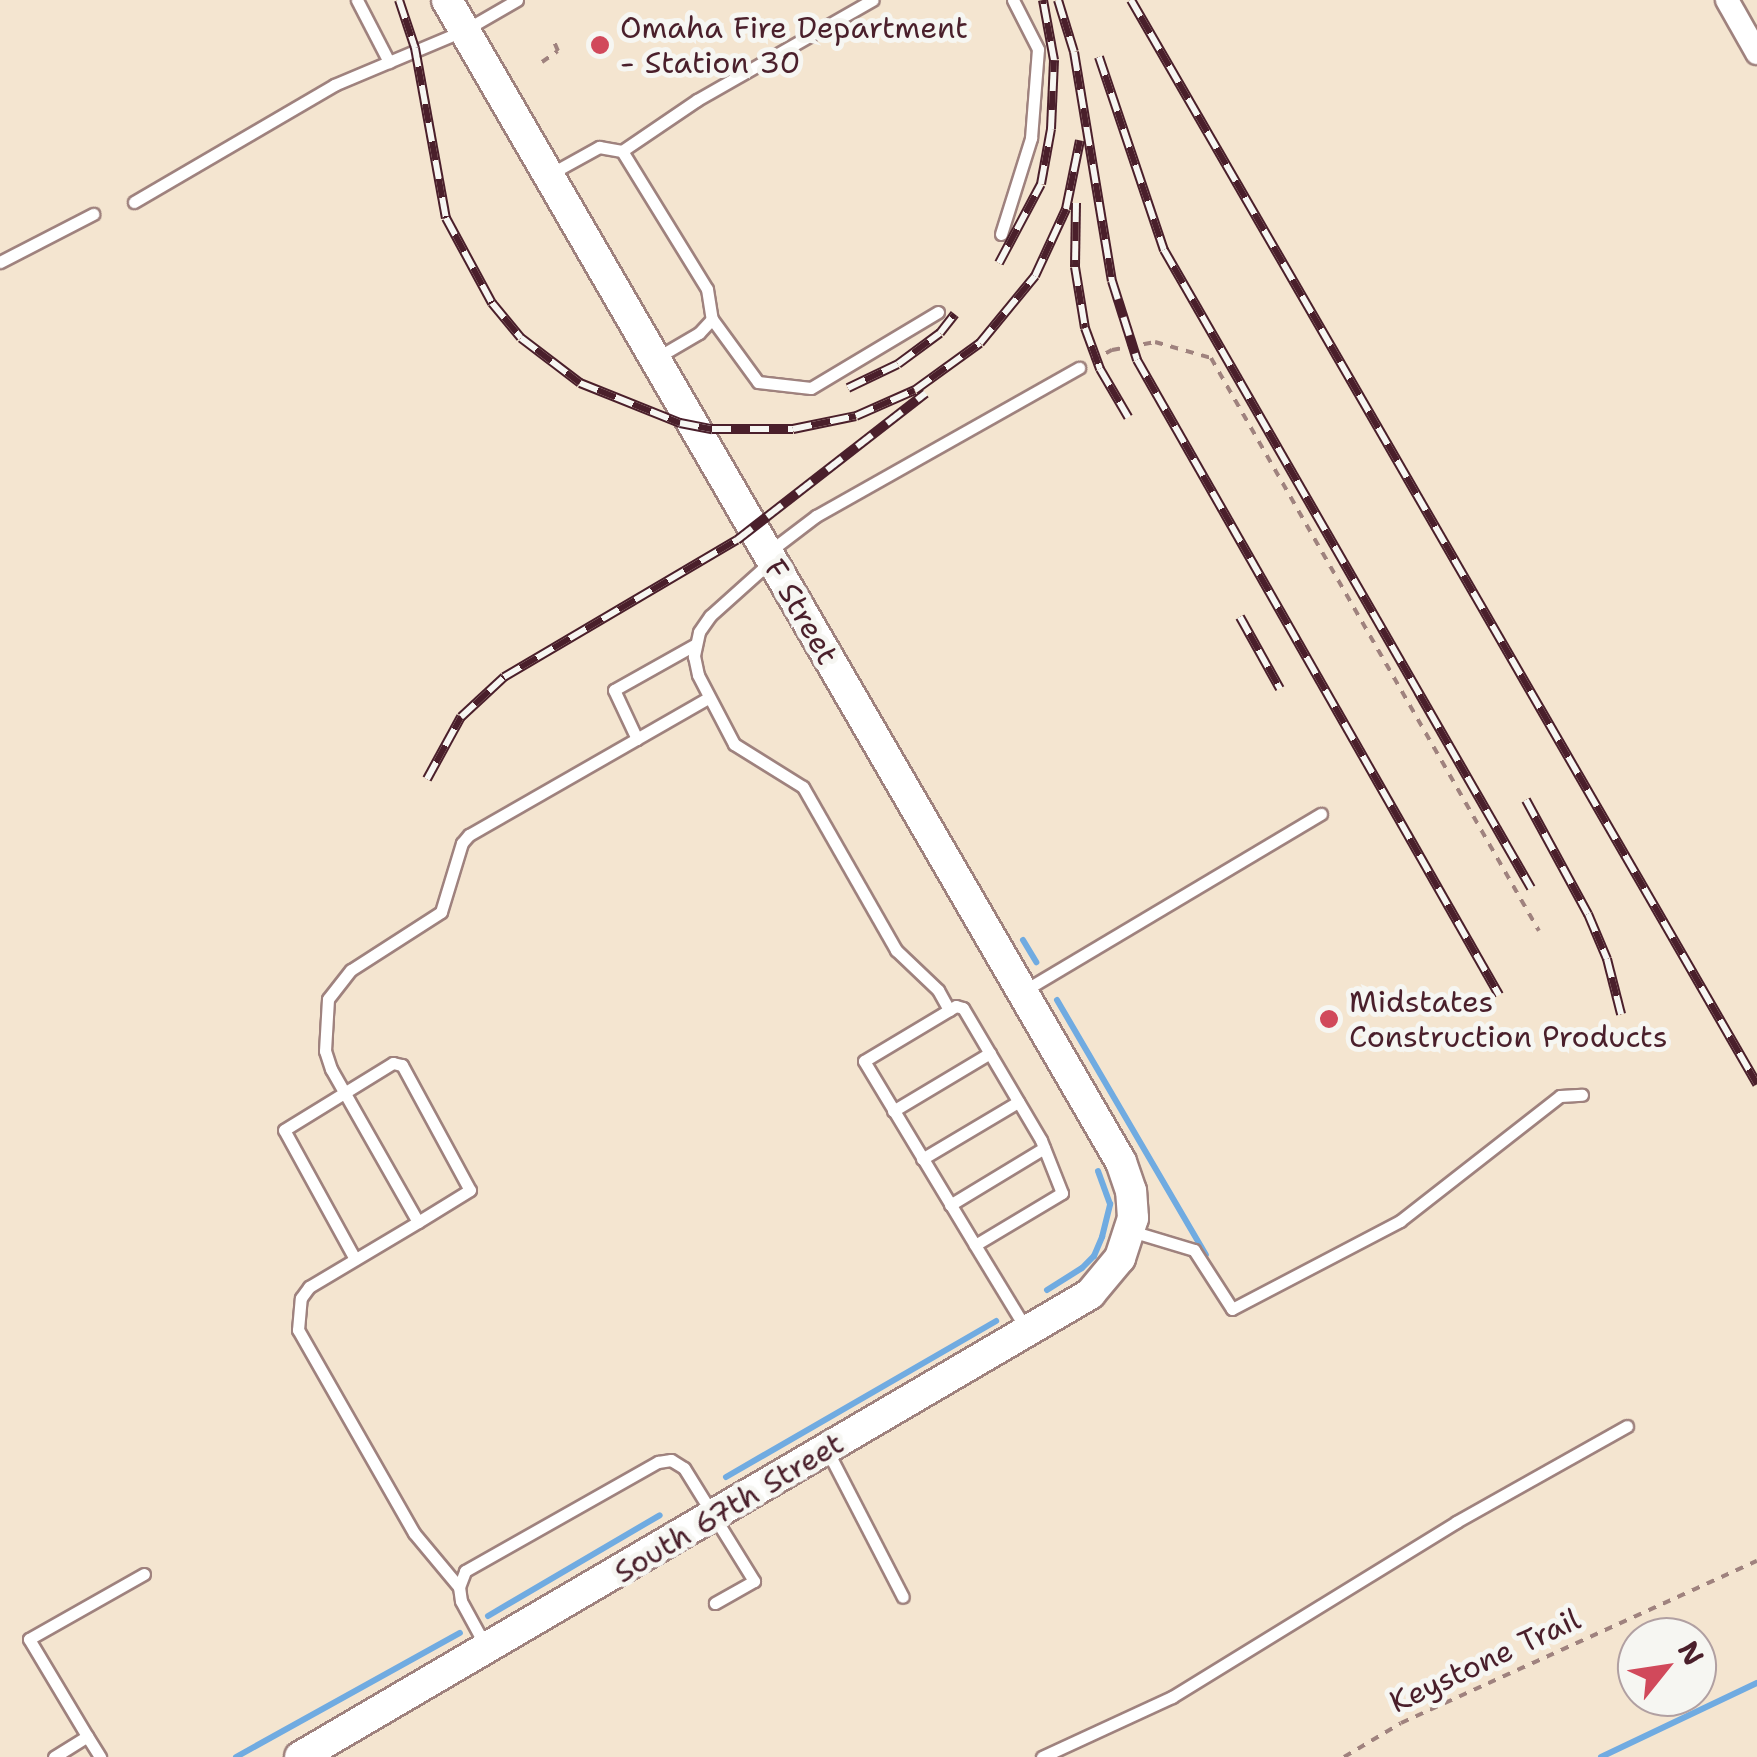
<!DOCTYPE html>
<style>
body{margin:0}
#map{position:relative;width:1757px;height:1757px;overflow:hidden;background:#f4e5d0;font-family:"Shantell Sans",sans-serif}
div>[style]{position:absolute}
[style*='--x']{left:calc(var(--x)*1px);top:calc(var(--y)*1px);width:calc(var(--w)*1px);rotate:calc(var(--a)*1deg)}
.stream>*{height:6px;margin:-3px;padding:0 3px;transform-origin:3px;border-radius:3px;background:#70abe1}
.path>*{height:4px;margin-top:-2px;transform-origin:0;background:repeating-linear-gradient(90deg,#9f827e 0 8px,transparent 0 16px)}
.roads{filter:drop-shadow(2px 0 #9f827e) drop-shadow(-2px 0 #9f827e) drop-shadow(0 2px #9f827e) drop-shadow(0 -2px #9f827e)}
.service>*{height:11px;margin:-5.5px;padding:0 5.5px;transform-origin:5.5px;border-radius:5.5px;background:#fff}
.minor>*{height:22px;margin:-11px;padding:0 11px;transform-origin:11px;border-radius:11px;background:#fff}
.tertiary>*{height:30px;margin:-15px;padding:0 15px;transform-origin:15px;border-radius:15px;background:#fff}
.rail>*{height:10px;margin-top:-5px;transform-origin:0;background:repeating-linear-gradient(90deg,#f6f6f2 0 19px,#4a1f2b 0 38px);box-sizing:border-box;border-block:2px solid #4a1f2b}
.dots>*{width:28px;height:28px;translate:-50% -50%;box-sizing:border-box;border:5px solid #f6f6f2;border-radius:50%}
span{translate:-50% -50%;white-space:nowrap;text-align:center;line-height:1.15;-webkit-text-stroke:10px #f6f6f2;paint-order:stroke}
.poi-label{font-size:30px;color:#4a1f2b}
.left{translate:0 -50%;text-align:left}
.street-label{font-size:30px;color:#4a1f2b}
.north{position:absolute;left:1617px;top:1617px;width:100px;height:100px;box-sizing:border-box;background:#f6f6f2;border:2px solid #b1a0a2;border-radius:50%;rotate:60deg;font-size:28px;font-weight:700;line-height:40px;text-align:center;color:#4a1f2b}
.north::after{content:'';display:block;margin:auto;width:35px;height:45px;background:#d1495b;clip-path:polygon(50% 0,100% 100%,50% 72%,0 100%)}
</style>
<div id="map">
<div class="stream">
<i style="--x:1023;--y:940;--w:26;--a:59"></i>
<i style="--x:1057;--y:1000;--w:295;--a:59.7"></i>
<i style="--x:1047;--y:1290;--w:41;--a:-32.2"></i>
<i style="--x:1082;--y:1268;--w:17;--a:-45"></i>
<i style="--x:1094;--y:1256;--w:21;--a:-67"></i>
<i style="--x:1102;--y:1237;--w:34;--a:-76"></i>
<i style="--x:1110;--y:1204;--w:35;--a:-110"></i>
<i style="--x:726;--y:1477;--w:312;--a:-30"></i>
<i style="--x:488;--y:1616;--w:199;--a:-30.4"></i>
<i style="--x:236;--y:1757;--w:256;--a:-29"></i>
<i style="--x:1601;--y:1757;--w:173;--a:-25.4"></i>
</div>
<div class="path">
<i style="--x:542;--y:62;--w:19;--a:-35"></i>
<i style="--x:558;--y:51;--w:13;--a:-113"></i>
<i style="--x:1092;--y:361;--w:23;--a:-29"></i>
<i style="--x:1112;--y:350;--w:44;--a:-10.5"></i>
<i style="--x:1155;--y:342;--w:58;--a:15.9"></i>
<i style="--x:1211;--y:358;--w:660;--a:60.21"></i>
<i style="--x:1344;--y:1757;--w:66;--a:-30.8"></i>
<i style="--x:1401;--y:1723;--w:391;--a:-24.5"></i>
</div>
<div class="roads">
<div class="service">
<i style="--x:357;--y:0;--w:70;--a:62.7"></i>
<i style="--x:622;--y:151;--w:91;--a:-34.2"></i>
<i style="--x:697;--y:100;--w:202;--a:-29.7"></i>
<i style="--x:552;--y:173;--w:54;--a:-29"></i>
<i style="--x:599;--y:147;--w:23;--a:10"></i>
<i style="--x:622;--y:151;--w:162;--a:58.4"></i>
<i style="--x:707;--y:289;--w:30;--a:81"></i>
<i style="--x:712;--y:319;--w:19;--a:133"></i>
<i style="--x:699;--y:333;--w:48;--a:149.7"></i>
<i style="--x:134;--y:202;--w:232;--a:-30.3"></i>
<i style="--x:334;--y:85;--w:142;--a:-22.8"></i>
<i style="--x:465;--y:30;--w:60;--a:-30"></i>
<i style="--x:1001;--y:234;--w:101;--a:-72.6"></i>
<i style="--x:1031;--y:138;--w:89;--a:-85.5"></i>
<i style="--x:1038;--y:49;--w:55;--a:-117"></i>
<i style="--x:0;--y:262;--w:105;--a:-27.3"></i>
<i style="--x:712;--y:319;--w:78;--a:53.9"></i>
<i style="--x:758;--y:382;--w:53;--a:6.5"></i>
<i style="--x:811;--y:388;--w:148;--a:-30.9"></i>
<i style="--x:770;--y:551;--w:58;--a:-37.3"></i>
<i style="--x:816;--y:516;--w:302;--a:-29.4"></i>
<i style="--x:769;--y:563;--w:79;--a:138.1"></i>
<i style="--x:710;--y:616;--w:19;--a:125"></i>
<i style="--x:699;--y:632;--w:25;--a:102"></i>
<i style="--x:694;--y:656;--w:19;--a:78"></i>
<i style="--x:698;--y:675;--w:78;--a:62.4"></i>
<i style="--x:734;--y:744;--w:81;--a:31.9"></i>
<i style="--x:803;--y:787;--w:188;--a:60.3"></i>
<i style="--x:896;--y:950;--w:58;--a:43.6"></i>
<i style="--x:938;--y:990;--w:23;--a:61"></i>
<i style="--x:637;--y:739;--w:54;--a:-115.1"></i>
<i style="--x:614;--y:690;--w:94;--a:-29.3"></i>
<i style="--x:1022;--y:992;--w:348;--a:-30.8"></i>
<i style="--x:893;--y:1111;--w:113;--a:-30.9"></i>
<i style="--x:922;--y:1159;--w:112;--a:-30.7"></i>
<i style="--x:950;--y:1205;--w:110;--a:-31.2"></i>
<i style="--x:1131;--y:1231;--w:66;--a:16.8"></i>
<i style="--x:1194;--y:1250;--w:70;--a:57.2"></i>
<i style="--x:1232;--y:1309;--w:190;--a:-27.6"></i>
<i style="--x:1400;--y:1221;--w:203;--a:-38"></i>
<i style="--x:1560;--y:1096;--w:22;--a:-3"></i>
<i style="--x:975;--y:1245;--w:215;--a:-121.1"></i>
<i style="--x:864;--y:1061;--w:107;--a:-30.9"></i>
<i style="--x:956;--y:1006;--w:7;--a:16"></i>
<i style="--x:963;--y:1008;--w:153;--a:59.4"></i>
<i style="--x:1041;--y:1140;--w:57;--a:68.4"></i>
<i style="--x:1062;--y:1193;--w:101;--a:149.1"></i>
<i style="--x:975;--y:1245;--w:98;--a:58.7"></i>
<i style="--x:355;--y:1259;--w:147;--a:-118.8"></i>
<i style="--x:284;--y:1130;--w:128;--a:-31.6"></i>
<i style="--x:393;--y:1063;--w:9;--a:13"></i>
<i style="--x:402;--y:1065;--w:142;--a:61.5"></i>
<i style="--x:470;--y:1190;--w:61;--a:148.4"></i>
<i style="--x:827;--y:1450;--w:165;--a:62.7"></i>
<i style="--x:459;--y:1587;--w:70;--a:-129.8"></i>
<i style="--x:414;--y:1533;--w:234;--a:-119.7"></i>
<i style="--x:298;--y:1330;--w:32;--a:-85"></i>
<i style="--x:301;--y:1298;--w:14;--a:-54"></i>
<i style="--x:309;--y:1287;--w:127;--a:-30.8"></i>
<i style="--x:418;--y:1222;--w:176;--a:-119.6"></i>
<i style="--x:331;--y:1069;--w:19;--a:-108"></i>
<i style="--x:325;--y:1051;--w:52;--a:-86.7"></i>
<i style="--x:328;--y:999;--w:37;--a:-52"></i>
<i style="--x:351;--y:970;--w:107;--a:-32.8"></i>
<i style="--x:441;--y:912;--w:72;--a:-73.1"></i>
<i style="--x:462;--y:843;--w:11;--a:-49"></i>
<i style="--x:469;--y:835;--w:275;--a:-29.8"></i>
<i style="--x:485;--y:1645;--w:50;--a:-118.6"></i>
<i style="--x:461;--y:1601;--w:14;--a:-98"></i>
<i style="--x:459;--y:1587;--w:17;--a:-69"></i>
<i style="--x:465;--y:1571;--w:222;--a:-29.5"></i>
<i style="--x:658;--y:1462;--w:13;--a:-9"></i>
<i style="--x:671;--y:1460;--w:15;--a:32"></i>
<i style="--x:684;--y:1468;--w:133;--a:58.2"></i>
<i style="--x:754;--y:1581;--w:45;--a:150.6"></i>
<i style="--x:87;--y:1736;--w:113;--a:-120.9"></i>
<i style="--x:29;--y:1639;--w:132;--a:-29.5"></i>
<i style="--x:54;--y:1757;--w:39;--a:-32"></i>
<i style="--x:87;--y:1736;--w:25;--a:58"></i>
<i style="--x:1042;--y:1757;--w:143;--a:-24.8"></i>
<i style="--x:1172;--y:1697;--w:334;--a:-31.6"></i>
<i style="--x:1456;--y:1522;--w:196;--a:-29.3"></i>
</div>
<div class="minor">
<i style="--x:1727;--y:0;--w:61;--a:60.5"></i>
</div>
<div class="tertiary">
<i style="--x:300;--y:1757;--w:916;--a:-30.37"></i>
<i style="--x:1090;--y:1294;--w:47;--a:-50.2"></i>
<i style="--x:1120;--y:1258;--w:42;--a:-72"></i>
<i style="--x:1133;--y:1218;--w:27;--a:-94"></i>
<i style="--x:1131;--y:1191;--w:31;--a:-109"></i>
<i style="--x:1121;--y:1162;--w:1343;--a:-120.12"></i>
</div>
</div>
<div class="rail">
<i style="--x:399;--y:0;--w:51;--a:71.6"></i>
<i style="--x:415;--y:48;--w:173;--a:79.7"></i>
<i style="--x:446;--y:218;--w:97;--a:61.6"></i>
<i style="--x:492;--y:303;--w:45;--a:50.4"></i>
<i style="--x:521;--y:338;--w:74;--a:37.3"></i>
<i style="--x:580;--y:383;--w:108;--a:21.8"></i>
<i style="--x:680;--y:423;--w:33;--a:11"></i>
<i style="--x:712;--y:429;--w:81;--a:0"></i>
<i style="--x:793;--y:429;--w:64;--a:-11.7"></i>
<i style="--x:856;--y:416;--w:64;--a:-23.8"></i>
<i style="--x:915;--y:390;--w:80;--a:-35.9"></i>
<i style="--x:980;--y:343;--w:87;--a:-50.6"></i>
<i style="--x:1035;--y:276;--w:74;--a:-65.2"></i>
<i style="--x:1066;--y:209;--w:70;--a:-78.5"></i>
<i style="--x:1058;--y:0;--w:54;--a:72.9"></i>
<i style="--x:1074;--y:52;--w:232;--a:80.6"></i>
<i style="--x:1112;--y:281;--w:83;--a:72.4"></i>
<i style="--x:1137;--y:360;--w:731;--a:60.31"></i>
<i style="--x:1131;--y:0;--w:1252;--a:59.99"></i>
<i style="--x:1099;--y:57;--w:204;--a:71.4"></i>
<i style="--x:1164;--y:250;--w:736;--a:60.09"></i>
<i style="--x:1076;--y:203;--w:64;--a:90.9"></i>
<i style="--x:1075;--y:267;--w:62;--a:80.7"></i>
<i style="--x:1085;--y:328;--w:44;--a:69.9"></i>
<i style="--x:1100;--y:369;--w:56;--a:59.7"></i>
<i style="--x:999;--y:263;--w:89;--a:-62"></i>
<i style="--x:1041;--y:184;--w:56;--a:-79.7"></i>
<i style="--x:1051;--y:129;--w:69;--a:-87.5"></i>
<i style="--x:1054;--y:60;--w:61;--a:-100.4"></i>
<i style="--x:848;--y:388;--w:55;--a:-25.6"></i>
<i style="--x:898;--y:364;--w:52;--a:-36.4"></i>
<i style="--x:940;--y:333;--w:24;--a:-52"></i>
<i style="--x:1240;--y:617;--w:82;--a:60.9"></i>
<i style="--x:427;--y:779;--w:71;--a:-61.3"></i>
<i style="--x:461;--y:717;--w:59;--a:-42.9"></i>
<i style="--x:504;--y:677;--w:270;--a:-30.5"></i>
<i style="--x:737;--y:540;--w:239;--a:-37.9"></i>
<i style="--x:1526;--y:800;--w:130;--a:61.5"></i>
<i style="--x:1588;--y:914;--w:49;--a:67.1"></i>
<i style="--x:1607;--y:959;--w:57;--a:75.7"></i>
</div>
<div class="dots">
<i style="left:600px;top:45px;background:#d1495b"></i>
<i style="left:1329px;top:1019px;background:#d1495b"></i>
</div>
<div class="poi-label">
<span class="left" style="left:620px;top:45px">Omaha Fire Department<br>- Station 30</span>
<span class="left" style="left:1349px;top:1019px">Midstates<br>Construction Products</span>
</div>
<div class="street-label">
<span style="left:801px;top:612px;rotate:60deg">F Street</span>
<span style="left:729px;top:1508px;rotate:-31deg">South 67th Street</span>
<span style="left:1485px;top:1661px;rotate:-25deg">Keystone Trail</span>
</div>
<div class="north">N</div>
</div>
